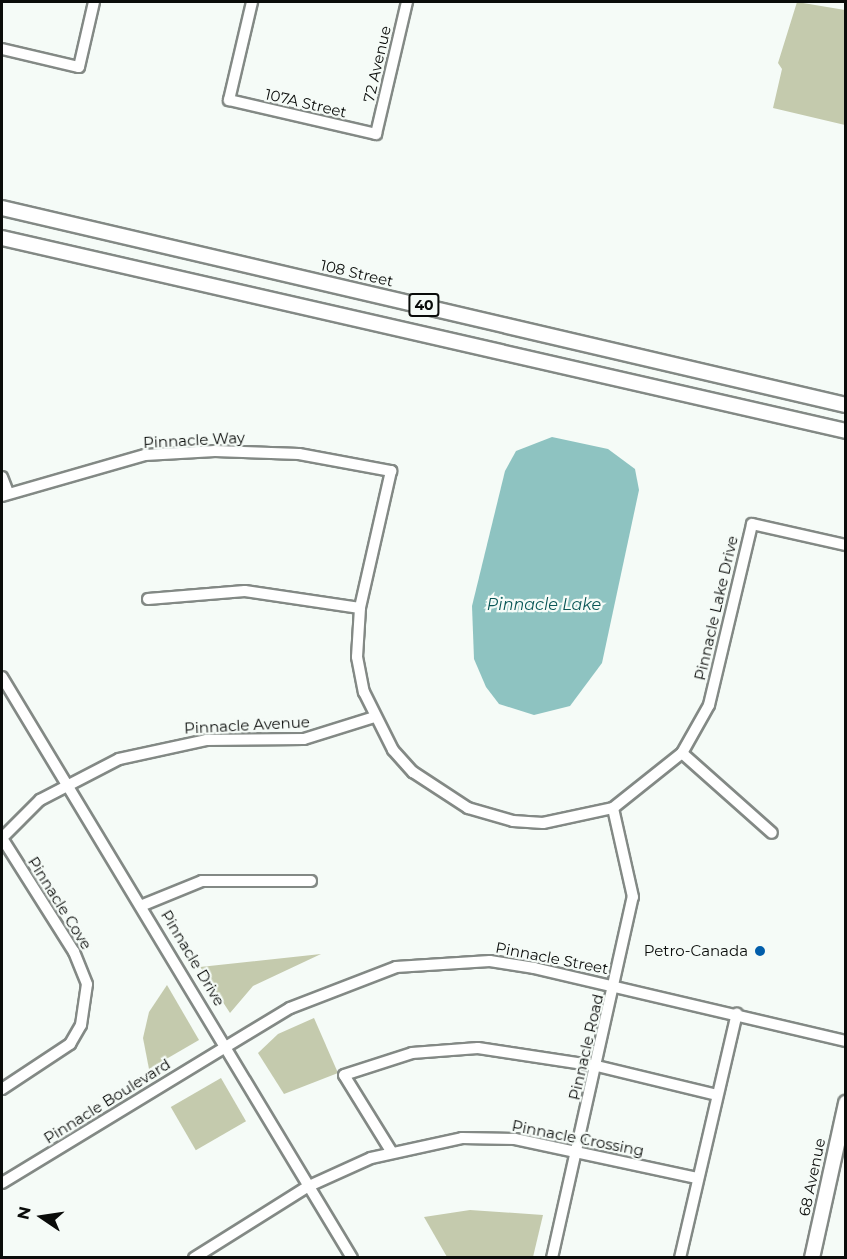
<!DOCTYPE html>
<style>
body{margin:0}
#map{position:relative;width:847px;height:1259px;overflow:hidden;background:#f5fbf7;font-family:Montserrat,sans-serif}
div>[style]{position:absolute}
[style*='--x']{left:calc(var(--x)*1px);top:calc(var(--y)*1px);width:calc(var(--w)*1px);rotate:calc(var(--a)*1deg)}
.green>*{inset:0;background:#c4caad;transform-origin:0 0}
.water>*{inset:0;background:#8ec3c1}
.roads{filter:drop-shadow(2px 0 #838985) drop-shadow(-2px 0 #838985) drop-shadow(0 2px #838985) drop-shadow(0 -2px #838985)}
.minor>*{height:10px;margin:-5px;padding:0 5px;transform-origin:5px;border-radius:5px;background:#fff}
.major>*{height:14px;margin:-7px;padding:0 7px;transform-origin:7px;border-radius:7px;background:#fff}
.dots>*{width:16px;height:16px;translate:-50% -50%;box-sizing:border-box;border:3px solid #f5fbf7;border-radius:50%}
span{translate:-50% -50%;white-space:nowrap;text-align:center;line-height:1.15;-webkit-text-stroke:4.5px #f5fbf7;paint-order:stroke}
.shield-label span{padding:2px 4px;background:#f5fbf7;border:2px solid;border-radius:4px;-webkit-text-stroke-width:0}
.shield-label{font-size:14px;color:#0a0c0a;font-weight:700}
.street-label{font-size:15px;color:#0a0c0a}
.poi-label{font-size:15px;color:#0a0c0a}
.right{translate:-100% -50%;text-align:right}
.water-label{font-size:16px;color:#095656;font-style:italic}
.frame{position:absolute;inset:0;border:3px solid #0a0c0a;pointer-events:none}
.north{position:absolute;left:12px;top:1187px;width:60px;height:60px;-webkit-text-stroke:4px #f5fbf7;paint-order:stroke;rotate:283deg;font-size:16px;font-weight:700;line-height:24px;text-align:center;color:#0a0c0a}
.north::after{content:'';display:block;margin:auto;width:21px;height:27px;background:#0a0c0a;clip-path:polygon(50% 0,100% 100%,50% 72%,0 100%)}
</style>
<div id="map">
<div class="green">
<i style="clip-path:polygon(797px 2px,845px 10px,845px 125px,773px 108px,782px 69px,778px 63px)"></i>
<i style="clip-path:polygon(321px 954px,253px 986px,230px 1013px,200px 967px)"></i>
<i style="clip-path:polygon(167px 985px,199px 1040px,149px 1069px,143px 1038px,149px 1012px)"></i>
<i style="clip-path:polygon(314px 1018px,338px 1073px,284px 1094px,258px 1053px,278px 1034px)"></i>
<i style="left:221px;top:1078px;width:50px;height:58px;rotate:60deg"></i>
<i style="clip-path:polygon(470px 1210px,543px 1215px,533px 1257px,447px 1257px,424px 1217px)"></i>
</div>
<div class="water">
<i style="clip-path:polygon(552px 437px,608px 449px,635px 469px,639px 490px,602px 663px,570px 706px,534px 715px,499px 704px,486px 687px,474px 659px,472px 606px,505px 471px,516px 451px)"></i>
</div>
<div class="roads">
<div class="minor">
<i style="--x:252;--y:2;--w:101;--a:103.2"></i>
<i style="--x:229;--y:100;--w:151;--a:13"></i>
<i style="--x:376;--y:134;--w:136;--a:-76.8"></i>
<i style="--x:2;--y:49;--w:79;--a:13.2"></i>
<i style="--x:79;--y:67;--w:67;--a:-77"></i>
<i style="--x:2;--y:477;--w:17;--a:69"></i>
<i style="--x:2;--y:496;--w:149;--a:-16"></i>
<i style="--x:145;--y:455;--w:70;--a:-3.3"></i>
<i style="--x:215;--y:451;--w:84;--a:2"></i>
<i style="--x:299;--y:454;--w:94;--a:10.5"></i>
<i style="--x:391;--y:471;--w:140;--a:102.8"></i>
<i style="--x:360;--y:608;--w:49;--a:93.5"></i>
<i style="--x:357;--y:657;--w:36;--a:79"></i>
<i style="--x:364;--y:692;--w:65;--a:63.4"></i>
<i style="--x:393;--y:750;--w:30;--a:48"></i>
<i style="--x:413;--y:772;--w:66;--a:33.2"></i>
<i style="--x:468;--y:808;--w:47;--a:16.1"></i>
<i style="--x:513;--y:821;--w:30;--a:4"></i>
<i style="--x:543;--y:823;--w:72;--a:-12.1"></i>
<i style="--x:613;--y:808;--w:88;--a:-38.6"></i>
<i style="--x:682;--y:753;--w:55;--a:-60.6"></i>
<i style="--x:709;--y:705;--w:186;--a:-76.6"></i>
<i style="--x:752;--y:524;--w:96;--a:12.6"></i>
<i style="--x:148;--y:599;--w:97;--a:-4.7"></i>
<i style="--x:245;--y:591;--w:116;--a:8.4"></i>
<i style="--x:2;--y:677;--w:678;--a:58.93"></i>
<i style="--x:682;--y:753;--w:120;--a:41.6"></i>
<i style="--x:2;--y:838;--w:54;--a:-45"></i>
<i style="--x:40;--y:800;--w:89;--a:-27.4"></i>
<i style="--x:119;--y:759;--w:89;--a:-12.3"></i>
<i style="--x:206;--y:740;--w:98;--a:-0.6"></i>
<i style="--x:304;--y:739;--w:73;--a:-17.4"></i>
<i style="--x:143;--y:905;--w:64;--a:-22.1"></i>
<i style="--x:202;--y:881;--w:109;--a:0"></i>
<i style="--x:2;--y:1089;--w:82;--a:-33.5"></i>
<i style="--x:70;--y:1044;--w:22;--a:-60"></i>
<i style="--x:81;--y:1025;--w:41;--a:-81.7"></i>
<i style="--x:87;--y:984;--w:35;--a:-112"></i>
<i style="--x:74;--y:952;--w:135;--a:-122.3"></i>
<i style="--x:391;--y:1151;--w:89;--a:-121.7"></i>
<i style="--x:344;--y:1075;--w:71;--a:-17.9"></i>
<i style="--x:412;--y:1053;--w:66;--a:-4.3"></i>
<i style="--x:478;--y:1048;--w:120;--a:8.6"></i>
<i style="--x:597;--y:1066;--w:123;--a:13.6"></i>
<i style="--x:2;--y:1183;--w:337;--a:-31.3"></i>
<i style="--x:290;--y:1008;--w:114;--a:-21.1"></i>
<i style="--x:396;--y:967;--w:94;--a:-3.7"></i>
<i style="--x:490;--y:961;--w:45;--a:9"></i>
<i style="--x:534;--y:968;--w:320;--a:13.2"></i>
<i style="--x:194;--y:1258;--w:133;--a:-32.1"></i>
<i style="--x:307;--y:1187;--w:70;--a:-24.4"></i>
<i style="--x:371;--y:1158;--w:93;--a:-12.4"></i>
<i style="--x:462;--y:1138;--w:53;--a:1.1"></i>
<i style="--x:515;--y:1139;--w:186;--a:12.1"></i>
<i style="--x:552;--y:1258;--w:370;--a:-77.4"></i>
<i style="--x:633;--y:897;--w:91;--a:-102.7"></i>
<i style="--x:680;--y:1258;--w:251;--a:-76.9"></i>
</div>
<div class="major">
<i style="--x:2;--y:208;--w:867;--a:13.14"></i>
<i style="--x:2;--y:238;--w:866;--a:12.88"></i>
<i style="--x:812;--y:1258;--w:159;--a:-77.6"></i>
</div>
</div>
<div class="dots">
<i style="left:760px;top:951px;background:#015daa"></i>
</div>
<div class="shield-label">
<span style="left:424px;top:305px">40</span>
</div>
<div class="street-label">
<span style="left:377px;top:64px;rotate:-77deg">72 Avenue</span>
<span style="left:306px;top:103px;rotate:13deg">107A Street</span>
<span style="left:357px;top:273px;rotate:13deg">108 Street</span>
<span style="left:194px;top:440px;rotate:-3deg">Pinnacle Way</span>
<span style="left:716px;top:608px;rotate:-77deg">Pinnacle Lake Drive</span>
<span style="left:247px;top:725px;rotate:-3deg">Pinnacle Avenue</span>
<span style="left:60px;top:903px;rotate:58deg">Pinnacle Cove</span>
<span style="left:193px;top:958px;rotate:59deg">Pinnacle Drive</span>
<span style="left:552px;top:958px;rotate:11deg">Pinnacle Street</span>
<span style="left:586px;top:1047px;rotate:-77deg">Pinnacle Road</span>
<span style="left:107px;top:1101px;rotate:-32deg">Pinnacle Boulevard</span>
<span style="left:578px;top:1138px;rotate:11deg">Pinnacle Crossing</span>
<span style="left:812px;top:1177px;rotate:-78deg">68 Avenue</span>
</div>
<div class="poi-label">
<span class="right" style="left:748px;top:951px">Petro-Canada</span>
</div>
<div class="water-label">
<span style="left:544px;top:605px">Pinnacle Lake</span>
</div>
<div class="frame"></div>
<div class="north">N</div>
</div>
